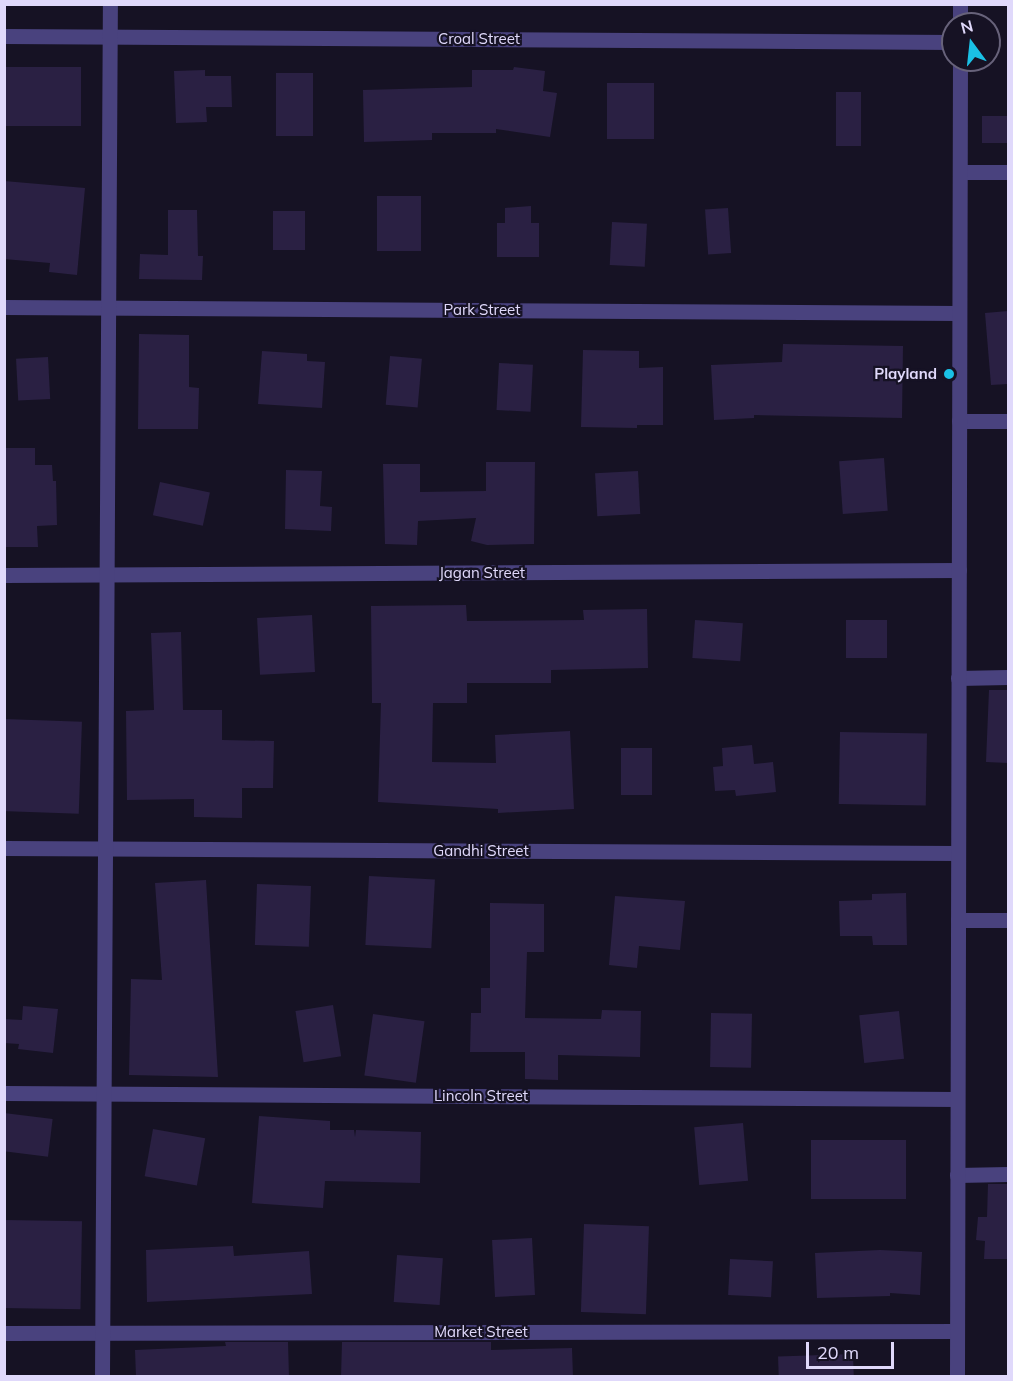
<!DOCTYPE html>
<style>
body{margin:0}
#map{position:relative;width:1013px;height:1381px;overflow:hidden;background:#161224;font-family:Mulish,sans-serif}
div>[style]{position:absolute}
[style*='--x']{left:calc(var(--x)*1px);top:calc(var(--y)*1px);width:calc(var(--w)*1px);rotate:calc(var(--a)*1deg)}
.building>*{inset:0;background:#2a2043;transform-origin:0 0}
.minor>*{height:15px;margin:-7.5px;padding:0 7.5px;transform-origin:7.5px;border-radius:7.5px;background:#49427e}
.dots>*{width:16px;height:16px;translate:-50% -50%;box-sizing:border-box;border:3px solid #161224;border-radius:50%}
span{translate:-50% -50%;white-space:nowrap;text-align:center;line-height:1.15;-webkit-text-stroke:4.5px #161224;paint-order:stroke}
.street-label{font-size:15px;color:#e0d9fb}
.poi-label{font-size:15px;color:#e0d9fb;font-weight:700}
.right{translate:-100% -50%;text-align:right}
.frame{position:absolute;inset:0;border:6px solid #e0d9fb;pointer-events:none}
.north{position:absolute;left:941px;top:12px;width:60px;height:60px;box-sizing:border-box;background:#161224;border:2px solid #67627a;border-radius:50%;rotate:345deg;font-size:16px;font-weight:700;line-height:24px;text-align:center;color:#e0d9fb}
.north::after{content:'';display:block;margin:auto;width:21px;height:27px;background:#1ac1e6;clip-path:polygon(50% 0,100% 100%,50% 72%,0 100%)}
.scale{position:absolute;left:806px;top:1342px;width:88px;height:27px;box-sizing:border-box;border:3px solid #e0d9fb;border-top:0;padding-left:8px;font-size:18px;line-height:21px;white-space:nowrap;color:#e0d9fb;-webkit-text-stroke:4px #161224;paint-order:stroke}
</style>
<div id="map">
<div class="building">
<i style="left:4px;top:67px;width:77px;height:59px"></i>
<i style="clip-path:polygon(514px 67px,545px 71px,543px 91px,557px 93px,550px 137px,496px 129px,496px 133px,432px 133px,432px 140px,364px 142px,363px 90px,472px 87px,472px 70px,513px 70px)"></i>
<i style="clip-path:polygon(205px 70px,205px 76px,231px 76px,232px 107px,206px 107px,207px 122px,176px 123px,174px 71px)"></i>
<i style="left:276px;top:73px;width:37px;height:63px"></i>
<i style="left:607px;top:83px;width:47px;height:56px"></i>
<i style="left:836px;top:92px;width:25px;height:54px"></i>
<i style="left:1008px;top:116px;width:27px;height:26px;rotate:90deg"></i>
<i style="clip-path:polygon(4px 181px,85px 188px,77px 275px,49px 272px,50px 263px,4px 259px)"></i>
<i style="left:421px;top:196px;width:55px;height:44px;rotate:90deg"></i>
<i style="clip-path:polygon(531px 206px,531px 223px,539px 223px,539px 257px,497px 257px,497px 223px,505px 223px,505px 208px)"></i>
<i style="left:728px;top:208px;width:45px;height:23px;rotate:86deg"></i>
<i style="clip-path:polygon(168px 210px,197px 210px,198px 256px,203px 256px,202px 280px,139px 279px,140px 254px,168px 255px)"></i>
<i style="left:273px;top:211px;width:32px;height:39px"></i>
<i style="left:612px;top:222px;width:35px;height:43px;rotate:3deg"></i>
<i style="clip-path:polygon(1008px 311px,1008px 384px,991px 385px,985px 313px)"></i>
<i style="clip-path:polygon(139px 334px,189px 335px,189px 387px,199px 388px,198px 429px,138px 429px)"></i>
<i style="clip-path:polygon(783px 344px,903px 346px,902px 418px,754px 415px,754px 418px,714px 420px,711px 365px,782px 362px)"></i>
<i style="clip-path:polygon(583px 350px,639px 351px,639px 368px,663px 367px,663px 425px,637px 425px,637px 428px,581px 427px)"></i>
<i style="clip-path:polygon(262px 351px,307px 354px,307px 361px,325px 362px,322px 408px,258px 404px)"></i>
<i style="left:390px;top:356px;width:32px;height:49px;rotate:5deg"></i>
<i style="left:48px;top:357px;width:42px;height:32px;rotate:87deg"></i>
<i style="left:499px;top:363px;width:34px;height:47px;rotate:3deg"></i>
<i style="clip-path:polygon(5px 448px,35px 448px,35px 465px,52px 465px,53px 481px,56px 481px,57px 525px,37px 526px,38px 547px,4px 547px)"></i>
<i style="left:884px;top:458px;width:53px;height:45px;rotate:86deg"></i>
<i style="clip-path:polygon(486px 462px,535px 462px,534px 544px,487px 545px,471px 541px,476px 518px,418px 521px,417px 545px,385px 544px,383px 464px,420px 464px,420px 492px,486px 491px)"></i>
<i style="clip-path:polygon(286px 470px,322px 471px,320px 506px,332px 507px,331px 531px,285px 529px)"></i>
<i style="left:638px;top:471px;width:43px;height:43px;rotate:87deg"></i>
<i style="left:160px;top:482px;width:51px;height:34px;rotate:12deg"></i>
<i style="clip-path:polygon(466px 605px,467px 621px,584px 620px,583px 610px,647px 609px,648px 668px,551px 670px,551px 683px,467px 683px,467px 703px,433px 703px,432px 762px,496px 763px,495px 735px,570px 731px,574px 809px,498px 813px,498px 809px,378px 802px,381px 703px,372px 703px,371px 606px)"></i>
<i style="left:312px;top:615px;width:57px;height:55px;rotate:87deg"></i>
<i style="left:695px;top:620px;width:48px;height:38px;rotate:4deg"></i>
<i style="left:887px;top:620px;width:38px;height:41px;rotate:90deg"></i>
<i style="clip-path:polygon(181px 632px,183px 710px,222px 710px,222px 740px,274px 741px,273px 788px,242px 788px,242px 818px,194px 817px,194px 799px,127px 800px,126px 711px,154px 710px,151px 633px)"></i>
<i style="clip-path:polygon(989px 690px,1008px 690px,1008px 763px,986px 762px)"></i>
<i style="left:4px;top:719px;width:78px;height:92px;rotate:2deg"></i>
<i style="left:840px;top:732px;width:87px;height:72px;rotate:1deg"></i>
<i style="clip-path:polygon(752px 745px,754px 764px,773px 762px,776px 792px,736px 796px,735px 790px,715px 791px,713px 767px,723px 766px,722px 748px)"></i>
<i style="left:621px;top:748px;width:31px;height:47px"></i>
<i style="left:369px;top:876px;width:66px;height:69px;rotate:3deg"></i>
<i style="clip-path:polygon(206px 880px,218px 1077px,129px 1075px,131px 979px,162px 980px,155px 883px)"></i>
<i style="left:257px;top:884px;width:54px;height:61px;rotate:2deg"></i>
<i style="clip-path:polygon(906px 893px,907px 945px,873px 945px,872px 936px,840px 936px,839px 901px,872px 900px,872px 894px)"></i>
<i style="clip-path:polygon(615px 896px,685px 901px,680px 950px,639px 946px,637px 968px,609px 965px)"></i>
<i style="clip-path:polygon(490px 903px,544px 904px,544px 952px,527px 952px,525px 1018px,601px 1019px,602px 1010px,641px 1011px,640px 1057px,558px 1055px,558px 1080px,525px 1079px,525px 1052px,470px 1052px,471px 1013px,481px 1013px,481px 988px,490px 988px)"></i>
<i style="left:333px;top:1005px;width:52px;height:38px;rotate:81deg"></i>
<i style="clip-path:polygon(23px 1006px,58px 1009px,53px 1053px,18px 1049px,19px 1044px,4px 1043px,4px 1019px,22px 1020px)"></i>
<i style="left:899px;top:1011px;width:48px;height:40px;rotate:84deg"></i>
<i style="left:711px;top:1013px;width:41px;height:54px;rotate:1deg"></i>
<i style="left:373px;top:1014px;width:52px;height:62px;rotate:8deg"></i>
<i style="left:4px;top:1113px;width:49px;height:38px;rotate:7deg"></i>
<i style="clip-path:polygon(259px 1116px,330px 1121px,330px 1130px,354px 1130px,355px 1137px,356px 1130px,421px 1132px,420px 1183px,325px 1181px,323px 1208px,252px 1203px)"></i>
<i style="left:743px;top:1123px;width:58px;height:49px;rotate:85deg"></i>
<i style="left:153px;top:1129px;width:53px;height:48px;rotate:10deg"></i>
<i style="left:811px;top:1140px;width:95px;height:59px"></i>
<i style="clip-path:polygon(988px 1184px,1008px 1184px,1008px 1259px,984px 1259px,985px 1241px,976px 1240px,978px 1217px,987px 1217px)"></i>
<i style="left:4px;top:1220px;width:78px;height:88px;rotate:1deg"></i>
<i style="left:584px;top:1224px;width:65px;height:88px;rotate:2deg"></i>
<i style="left:532px;top:1238px;width:57px;height:40px;rotate:87deg"></i>
<i style="clip-path:polygon(233px 1246px,234px 1256px,309px 1251px,312px 1294px,147px 1302px,146px 1250px)"></i>
<i style="clip-path:polygon(880px 1250px,922px 1252px,920px 1295px,890px 1293px,890px 1296px,817px 1298px,815px 1253px)"></i>
<i style="left:397px;top:1255px;width:46px;height:47px;rotate:4deg"></i>
<i style="left:730px;top:1259px;width:43px;height:36px;rotate:3deg"></i>
<i style="clip-path:polygon(225px 1342px,288px 1342px,289px 1377px,136px 1377px,135px 1350px,226px 1346px)"></i>
<i style="clip-path:polygon(342px 1342px,491px 1342px,491px 1350px,572px 1348px,573px 1377px,341px 1377px)"></i>
<i style="left:853px;top:1354px;width:23px;height:75px;rotate:88deg"></i>
</div>
<div class="minor">
<i style="--x:960;--y:4;--w:20;--a:90"></i>
<i style="--x:4;--y:36;--w:949;--a:0.36"></i>
<i style="--x:960;--y:172;--w:48;--a:0"></i>
<i style="--x:4;--y:307;--w:955;--a:0.36"></i>
<i style="--x:959;--y:421;--w:49;--a:0"></i>
<i style="--x:4;--y:575;--w:955;--a:-0.3"></i>
<i style="--x:958;--y:678;--w:50;--a:-1.1"></i>
<i style="--x:4;--y:848;--w:954;--a:0.3"></i>
<i style="--x:958;--y:920;--w:50;--a:0"></i>
<i style="--x:4;--y:1093;--w:953;--a:0.36"></i>
<i style="--x:957;--y:1175;--w:51;--a:-1.1"></i>
<i style="--x:4;--y:1333;--w:953;--a:-0.12"></i>
<i style="--x:102;--y:1376;--w:1372;--a:-89.67"></i>
<i style="--x:957;--y:1376;--w:1316;--a:-89.87"></i>
</div>
<div class="dots">
<i style="left:949px;top:374px;background:#1ac1e6"></i>
</div>
<div class="street-label">
<span style="left:479px;top:39px">Croal Street</span>
<span style="left:482px;top:310px">Park Street</span>
<span style="left:482px;top:573px">Jagan Street</span>
<span style="left:481px;top:851px">Gandhi Street</span>
<span style="left:481px;top:1096px">Lincoln Street</span>
<span style="left:481px;top:1332px">Market Street</span>
</div>
<div class="poi-label">
<span class="right" style="left:937px;top:374px">Playland</span>
</div>
<div class="frame"></div>
<div class="north">N</div>
<div class="scale">20 m</div>
</div>
